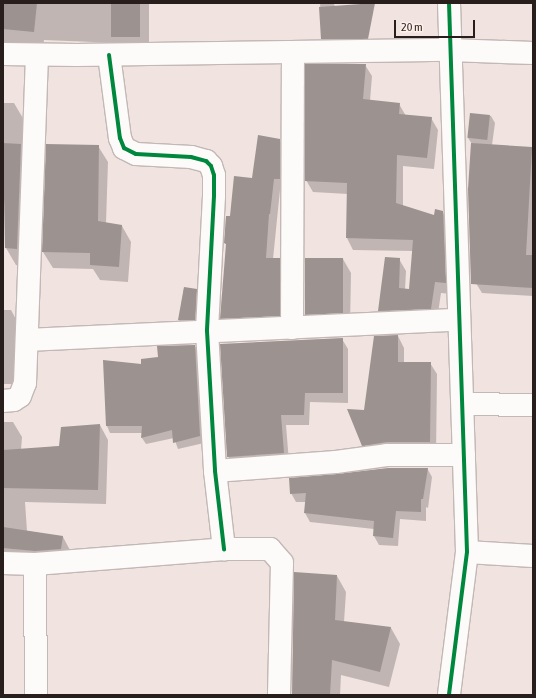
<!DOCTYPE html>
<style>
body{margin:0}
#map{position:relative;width:536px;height:698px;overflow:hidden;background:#f1e3df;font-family:"Asap Condensed",sans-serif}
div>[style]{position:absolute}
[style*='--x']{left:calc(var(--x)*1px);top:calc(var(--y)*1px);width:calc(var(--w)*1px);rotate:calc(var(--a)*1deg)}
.shadow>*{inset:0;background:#0003}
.building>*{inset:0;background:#9c928f;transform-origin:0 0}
.roads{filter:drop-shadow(1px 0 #c2b8b5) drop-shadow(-1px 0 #c2b8b5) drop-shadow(0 1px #c2b8b5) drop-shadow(0 -1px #c2b8b5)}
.street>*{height:22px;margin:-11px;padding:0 11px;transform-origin:11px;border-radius:11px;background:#fdfbfa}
.cycleway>*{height:4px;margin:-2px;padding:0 2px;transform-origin:2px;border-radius:2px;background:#00873e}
span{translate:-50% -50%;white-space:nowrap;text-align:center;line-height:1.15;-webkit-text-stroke:4px #feefea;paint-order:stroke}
.frame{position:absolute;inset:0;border:4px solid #281f1c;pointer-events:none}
.scale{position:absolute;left:394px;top:20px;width:81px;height:18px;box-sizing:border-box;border:2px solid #281f1c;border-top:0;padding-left:5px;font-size:12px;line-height:14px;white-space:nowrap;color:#281f1c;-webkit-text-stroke:3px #feefea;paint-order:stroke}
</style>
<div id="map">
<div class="shadow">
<i style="clip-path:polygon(3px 3px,149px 3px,149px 49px,118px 43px,44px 40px,43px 48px,3px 43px)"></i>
<i style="clip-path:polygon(320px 3px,333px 3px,335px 6px,343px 46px,326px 46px,322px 39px)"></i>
<i style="clip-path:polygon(365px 65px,372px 76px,370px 101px,399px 104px,406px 116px,431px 118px,438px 130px,434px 169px,403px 166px,403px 206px,435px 217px,443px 212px,449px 224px,452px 294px,441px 293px,437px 320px,386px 323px,379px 311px,386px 258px,399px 259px,406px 271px,405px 290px,410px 290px,413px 251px,353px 250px,347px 238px,348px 194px,313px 192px,306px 180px)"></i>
<i style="clip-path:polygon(3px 103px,14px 103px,24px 120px,27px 267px,16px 265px,6px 248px,5px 200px,3px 200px)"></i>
<i style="clip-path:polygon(471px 114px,491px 116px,495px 123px,492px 145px,532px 148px,533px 150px,533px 296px,482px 293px,471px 275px,472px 144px,468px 138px)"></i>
<i style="clip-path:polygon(280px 140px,286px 152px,286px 190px,280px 190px,273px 259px,279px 259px,286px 270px,286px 327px,228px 330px,221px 318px,227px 246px,225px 243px,231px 217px,253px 179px)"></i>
<i style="clip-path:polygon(98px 146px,108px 162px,106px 223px,122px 226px,131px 242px,128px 282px,100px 280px,93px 269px,53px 268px,43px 252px)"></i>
<i style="clip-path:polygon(343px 259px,351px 273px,350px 326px,313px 328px,306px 314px)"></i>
<i style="clip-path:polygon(184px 288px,196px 290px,200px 297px,198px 326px,183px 327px,179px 320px)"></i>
<i style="clip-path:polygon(3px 310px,11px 310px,17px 321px,18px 384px,3px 384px)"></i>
<i style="clip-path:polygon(398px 336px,404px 348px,404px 363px,430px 363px,437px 374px,436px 454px,369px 457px,363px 445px,365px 411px)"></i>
<i style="clip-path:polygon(342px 339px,348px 349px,348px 403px,310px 402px,309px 425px,286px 425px,289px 462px,233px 466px,228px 456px)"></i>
<i style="clip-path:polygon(195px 346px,199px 353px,204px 443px,178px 449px,174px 438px,146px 444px,142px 438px,143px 433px,110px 433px,107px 426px,104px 361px,142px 366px)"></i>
<i style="clip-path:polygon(3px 422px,13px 422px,22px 437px,21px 450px,60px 446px,100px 425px,108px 440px,106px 504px,25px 502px,27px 531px,63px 537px,71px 552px,3px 563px)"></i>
<i style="clip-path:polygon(427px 468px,432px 477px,428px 508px,426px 507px,426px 521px,400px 519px,398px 546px,379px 545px,374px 536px,374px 529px,310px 522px,305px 513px,306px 502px,296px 502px,291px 493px)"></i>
<i style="clip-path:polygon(337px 576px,346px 592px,344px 622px,391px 628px,400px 644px,389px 687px,341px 675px,340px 695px,293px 695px)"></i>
</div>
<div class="building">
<i style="clip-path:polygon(3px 3px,37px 3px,34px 32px,3px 29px)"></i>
<i style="left:111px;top:3px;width:29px;height:34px"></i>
<i style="clip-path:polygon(375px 3px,368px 39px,321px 39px,319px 7px)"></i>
<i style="clip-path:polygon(305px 64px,366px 64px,363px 99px,400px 103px,399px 114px,432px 117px,427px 158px,397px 155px,396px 203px,434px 215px,435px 209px,443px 211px,446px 283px,435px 282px,431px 309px,378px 311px,385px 257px,400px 258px,399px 288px,409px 289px,413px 240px,346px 238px,347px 183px,305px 181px)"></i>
<i style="left:470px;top:113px;width:20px;height:25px;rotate:6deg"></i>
<i style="clip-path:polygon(258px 135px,280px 139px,280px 179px,274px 179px,270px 214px,269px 214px,266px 258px,280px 258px,280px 316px,220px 319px,226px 244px,224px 243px,226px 216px,230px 216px,234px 176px,252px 178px)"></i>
<i style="clip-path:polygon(3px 143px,21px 144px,17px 249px,5px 248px)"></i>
<i style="clip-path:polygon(471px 143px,532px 147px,526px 255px,533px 255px,533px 288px,471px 284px,468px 189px)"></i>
<i style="clip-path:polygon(46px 144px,99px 145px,98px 221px,122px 225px,119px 267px,90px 265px,90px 253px,42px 252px)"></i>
<i style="left:305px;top:258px;width:38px;height:57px"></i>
<i style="clip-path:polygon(184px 287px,197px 289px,195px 320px,178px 320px)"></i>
<i style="clip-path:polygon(398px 335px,398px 362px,431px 362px,430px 442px,387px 442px,362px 446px,347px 409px,364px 410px,374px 336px)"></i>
<i style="clip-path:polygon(343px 338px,343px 393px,305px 393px,304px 415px,281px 415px,284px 453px,227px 457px,220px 344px)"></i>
<i style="clip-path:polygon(195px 345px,200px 436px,173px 443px,172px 430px,141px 438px,142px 426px,106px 426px,103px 360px,141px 364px,141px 359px,158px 357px,157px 346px)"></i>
<i style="clip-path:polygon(100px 424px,98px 490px,3px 488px,3px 450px,59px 446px,61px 427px)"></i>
<i style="clip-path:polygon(388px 468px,428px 468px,423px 499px,421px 499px,421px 512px,396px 511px,393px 538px,373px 536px,374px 521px,304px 513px,306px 493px,290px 494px,289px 478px,337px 474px)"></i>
<i style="clip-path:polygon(3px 527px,63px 536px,61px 549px,35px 551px,3px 548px)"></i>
<i style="clip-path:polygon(294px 572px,337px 575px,335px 620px,391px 627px,380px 672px,332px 660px,330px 695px,292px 695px)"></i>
</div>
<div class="roads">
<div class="street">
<i style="--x:449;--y:3;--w:549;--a:88.12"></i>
<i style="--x:467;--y:552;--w:144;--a:97.2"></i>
<i style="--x:3;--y:54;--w:74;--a:0.8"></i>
<i style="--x:77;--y:55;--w:373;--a:-0.8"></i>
<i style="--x:450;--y:50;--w:83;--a:2.1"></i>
<i style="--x:109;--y:55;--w:84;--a:82.5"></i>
<i style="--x:120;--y:138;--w:11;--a:68"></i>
<i style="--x:124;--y:148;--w:13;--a:27"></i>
<i style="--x:136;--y:154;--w:55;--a:3.1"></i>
<i style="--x:191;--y:157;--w:16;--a:15"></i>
<i style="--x:206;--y:161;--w:7;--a:45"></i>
<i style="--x:211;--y:166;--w:9;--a:72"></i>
<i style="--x:214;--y:175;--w:21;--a:90"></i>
<i style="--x:214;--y:196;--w:135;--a:93"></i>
<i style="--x:207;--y:331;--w:140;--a:86.7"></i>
<i style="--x:215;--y:471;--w:79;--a:83.4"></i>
<i style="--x:292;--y:328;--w:276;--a:-89.8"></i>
<i style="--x:27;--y:340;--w:432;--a:-2.7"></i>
<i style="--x:3;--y:401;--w:11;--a:-5"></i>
<i style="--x:14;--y:400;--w:7;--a:-34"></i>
<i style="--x:20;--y:396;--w:14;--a:-69"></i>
<i style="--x:25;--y:383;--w:327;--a:-87.9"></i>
<i style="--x:463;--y:404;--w:70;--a:0.8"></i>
<i style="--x:215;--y:471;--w:121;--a:-4.3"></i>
<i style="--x:336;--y:462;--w:51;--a:-7.8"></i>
<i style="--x:387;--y:455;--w:77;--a:0"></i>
<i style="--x:467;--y:552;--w:66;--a:3.5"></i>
<i style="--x:3;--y:563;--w:32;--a:2"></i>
<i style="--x:35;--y:564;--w:190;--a:-4.5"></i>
<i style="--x:224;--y:549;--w:46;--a:0"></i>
<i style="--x:270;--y:549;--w:18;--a:49"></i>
<i style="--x:282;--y:563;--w:132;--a:91.3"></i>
<i style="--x:35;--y:564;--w:131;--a:89.6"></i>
</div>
</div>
<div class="cycleway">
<i style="--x:449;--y:3;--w:549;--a:88.12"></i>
<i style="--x:467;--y:552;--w:144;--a:97.2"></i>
<i style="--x:109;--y:55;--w:84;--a:82.5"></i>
<i style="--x:120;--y:138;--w:11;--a:68"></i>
<i style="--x:124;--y:148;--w:13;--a:27"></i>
<i style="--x:136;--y:154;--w:55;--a:3.1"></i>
<i style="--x:191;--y:157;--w:16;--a:15"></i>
<i style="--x:206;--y:161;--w:7;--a:45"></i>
<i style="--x:211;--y:166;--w:9;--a:72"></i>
<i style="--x:214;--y:175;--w:21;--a:90"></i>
<i style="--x:214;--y:196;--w:135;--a:93"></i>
<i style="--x:207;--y:331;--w:140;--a:86.7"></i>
<i style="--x:215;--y:471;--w:79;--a:83.4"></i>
</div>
<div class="frame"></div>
<div class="scale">20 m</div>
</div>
